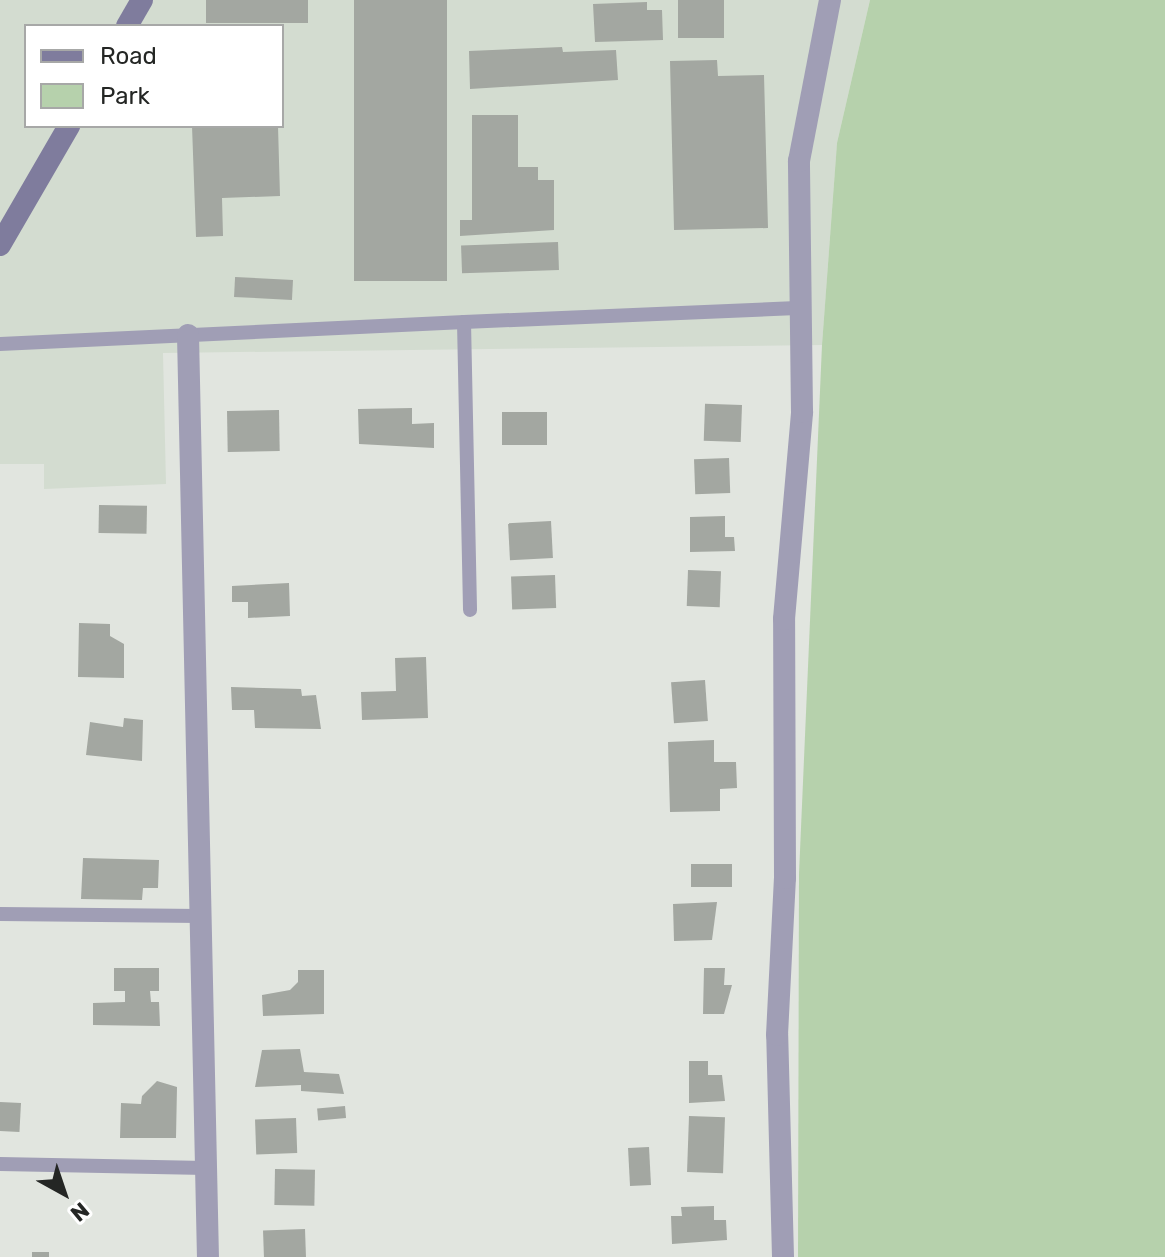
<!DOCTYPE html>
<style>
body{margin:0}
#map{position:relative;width:1165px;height:1257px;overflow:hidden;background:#e1e5df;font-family:Rubik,sans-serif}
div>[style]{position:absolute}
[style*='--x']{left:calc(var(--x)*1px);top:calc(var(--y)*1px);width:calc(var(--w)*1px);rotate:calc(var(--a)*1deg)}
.built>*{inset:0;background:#d3dcd0}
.green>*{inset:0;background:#b6d1ac}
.building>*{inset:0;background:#a3a7a1;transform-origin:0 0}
.service>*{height:14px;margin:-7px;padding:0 7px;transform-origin:7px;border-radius:7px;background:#a09eb5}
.minor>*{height:22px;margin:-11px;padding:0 11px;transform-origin:11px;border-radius:11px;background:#a09eb5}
.tertiary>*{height:22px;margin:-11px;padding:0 11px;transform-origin:11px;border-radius:11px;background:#a09eb5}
.secondary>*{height:22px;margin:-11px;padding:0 11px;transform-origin:11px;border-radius:11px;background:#7f7c9d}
span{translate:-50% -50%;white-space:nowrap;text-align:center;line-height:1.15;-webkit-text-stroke:7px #fff;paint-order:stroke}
.legend{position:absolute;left:24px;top:24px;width:260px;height:104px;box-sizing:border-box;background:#fff;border:2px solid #a7a8a7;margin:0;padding:10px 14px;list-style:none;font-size:24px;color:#242624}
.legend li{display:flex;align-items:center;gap:16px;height:40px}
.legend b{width:40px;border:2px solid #a7a8a7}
.north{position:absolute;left:24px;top:1153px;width:80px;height:80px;-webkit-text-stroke:6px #fff;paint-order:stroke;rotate:140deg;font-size:22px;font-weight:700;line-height:32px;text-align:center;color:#242624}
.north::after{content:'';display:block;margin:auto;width:28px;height:36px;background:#242624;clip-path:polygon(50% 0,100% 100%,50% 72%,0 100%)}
</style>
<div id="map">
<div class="built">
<i style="clip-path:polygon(evenodd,0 0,870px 0,837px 143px,822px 345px,163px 353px,166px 484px,44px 489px,44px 464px,0 464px,0 0,26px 26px,282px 26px,282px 126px,26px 126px,26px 26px)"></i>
</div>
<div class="green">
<i style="clip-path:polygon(870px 0,1165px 0,1165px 1257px,798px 1257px,799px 874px,822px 345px,837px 143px)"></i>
</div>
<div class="building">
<i style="left:206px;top:0;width:102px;height:23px"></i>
<i style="left:354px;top:0;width:93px;height:281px"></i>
<i style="left:678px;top:0;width:46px;height:38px"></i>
<i style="clip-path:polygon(647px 2px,647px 10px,662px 10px,663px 40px,595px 42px,593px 4px)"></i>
<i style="clip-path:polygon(562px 47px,563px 52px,616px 50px,618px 80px,470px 89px,469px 51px)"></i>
<i style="clip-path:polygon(717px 60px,718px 76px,764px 75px,768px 228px,674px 230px,670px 61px)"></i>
<i style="clip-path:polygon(472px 115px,518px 115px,518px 167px,538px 167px,538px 180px,554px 180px,554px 230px,460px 236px,460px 220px,472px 220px)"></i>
<i style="clip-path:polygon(192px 126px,278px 126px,280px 196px,222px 198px,223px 236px,196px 237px)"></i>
<i style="left:558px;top:242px;width:28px;height:97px;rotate:88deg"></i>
<i style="left:293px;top:280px;width:20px;height:58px;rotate:93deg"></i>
<i style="left:742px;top:405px;width:37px;height:37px;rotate:92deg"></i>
<i style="clip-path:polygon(412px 408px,412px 424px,434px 423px,434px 448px,359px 444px,358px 409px)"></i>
<i style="left:279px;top:410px;width:41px;height:52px;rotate:89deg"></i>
<i style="left:502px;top:412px;width:45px;height:33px"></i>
<i style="left:729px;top:458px;width:35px;height:35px;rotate:88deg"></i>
<i style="left:99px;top:505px;width:48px;height:28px;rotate:1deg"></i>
<i style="clip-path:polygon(725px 516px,725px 537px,734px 537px,735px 551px,690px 552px,690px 517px)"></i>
<i style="left:551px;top:521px;width:37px;height:43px;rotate:87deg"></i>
<i style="left:688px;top:570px;width:33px;height:36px;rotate:2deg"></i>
<i style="left:555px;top:575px;width:33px;height:44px;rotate:88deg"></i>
<i style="clip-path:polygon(289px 583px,290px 616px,248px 618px,248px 602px,232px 602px,232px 586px)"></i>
<i style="clip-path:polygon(79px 623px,110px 624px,110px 636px,124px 644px,124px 678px,78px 677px)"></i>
<i style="clip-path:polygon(426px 657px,428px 718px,362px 720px,361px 692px,396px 691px,395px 658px)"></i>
<i style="left:705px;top:680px;width:41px;height:34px;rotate:86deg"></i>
<i style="clip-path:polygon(231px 687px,301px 689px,302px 696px,316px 695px,321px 729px,255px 728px,254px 710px,232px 710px)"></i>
<i style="clip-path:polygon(124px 718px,143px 720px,142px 761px,86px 755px,90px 722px,123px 727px)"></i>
<i style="clip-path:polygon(714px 740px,714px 762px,736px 762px,737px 788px,720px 789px,720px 811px,670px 812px,668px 742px)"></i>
<i style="clip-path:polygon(83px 858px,159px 860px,158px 888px,143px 888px,142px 900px,81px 899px)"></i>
<i style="left:691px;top:864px;width:41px;height:23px"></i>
<i style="clip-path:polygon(717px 902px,712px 940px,674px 941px,673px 904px)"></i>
<i style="clip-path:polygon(114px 968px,159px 968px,159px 991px,150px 991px,151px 1002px,159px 1002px,160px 1026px,93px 1025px,93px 1003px,125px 1002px,125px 991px,114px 991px)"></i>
<i style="clip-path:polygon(704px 968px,725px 968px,724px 985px,732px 985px,724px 1014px,703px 1014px)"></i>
<i style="clip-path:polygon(298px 970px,324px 970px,324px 1014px,263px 1016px,262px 995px,290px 990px,298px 982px)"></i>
<i style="clip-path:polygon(300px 1049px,304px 1072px,339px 1074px,344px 1094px,301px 1091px,301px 1085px,255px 1087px,262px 1050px)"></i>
<i style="clip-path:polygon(689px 1061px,708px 1061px,708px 1075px,722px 1075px,725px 1101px,689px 1103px)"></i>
<i style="clip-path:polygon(157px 1081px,177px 1087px,176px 1138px,120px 1138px,121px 1103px,141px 1104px,142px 1096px)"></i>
<i style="left:0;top:1102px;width:21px;height:29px;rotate:3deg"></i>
<i style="left:345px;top:1106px;width:12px;height:28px;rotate:85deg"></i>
<i style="left:689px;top:1116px;width:36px;height:56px;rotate:2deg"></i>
<i style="left:296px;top:1118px;width:35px;height:41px;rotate:88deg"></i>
<i style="left:649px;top:1147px;width:38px;height:21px;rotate:87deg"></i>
<i style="left:275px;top:1169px;width:40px;height:36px;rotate:1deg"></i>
<i style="clip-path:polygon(714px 1206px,714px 1220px,726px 1220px,727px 1240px,672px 1244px,671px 1216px,682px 1216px,681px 1207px)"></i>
<i style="left:305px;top:1229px;width:28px;height:42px;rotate:88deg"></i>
<i style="left:32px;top:1252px;width:17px;height:5px"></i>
</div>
<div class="service">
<i style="--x:464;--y:322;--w:339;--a:-2.4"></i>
<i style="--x:0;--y:344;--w:465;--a:-2.7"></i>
<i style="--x:464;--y:322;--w:288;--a:88.8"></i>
<i style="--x:0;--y:914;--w:200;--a:0.6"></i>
<i style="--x:0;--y:1164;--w:206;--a:1.1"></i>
</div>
<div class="minor">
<i style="--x:188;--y:335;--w:922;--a:88.76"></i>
</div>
<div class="tertiary">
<i style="--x:783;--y:1257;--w:222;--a:-91.5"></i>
<i style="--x:777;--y:1035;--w:157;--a:-87.1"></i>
<i style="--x:785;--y:878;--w:259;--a:-90.2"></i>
<i style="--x:784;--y:619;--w:208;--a:-85"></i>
<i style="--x:802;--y:412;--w:251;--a:-90.7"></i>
<i style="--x:799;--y:161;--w:164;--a:-79.1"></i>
</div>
<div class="secondary">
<i style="--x:127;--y:26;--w:30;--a:-60"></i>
<i style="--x:0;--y:245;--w:138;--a:-59.9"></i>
</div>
<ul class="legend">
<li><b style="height:10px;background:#7f7c9d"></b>Road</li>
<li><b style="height:22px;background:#b6d1ac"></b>Park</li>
</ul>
<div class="north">N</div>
</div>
